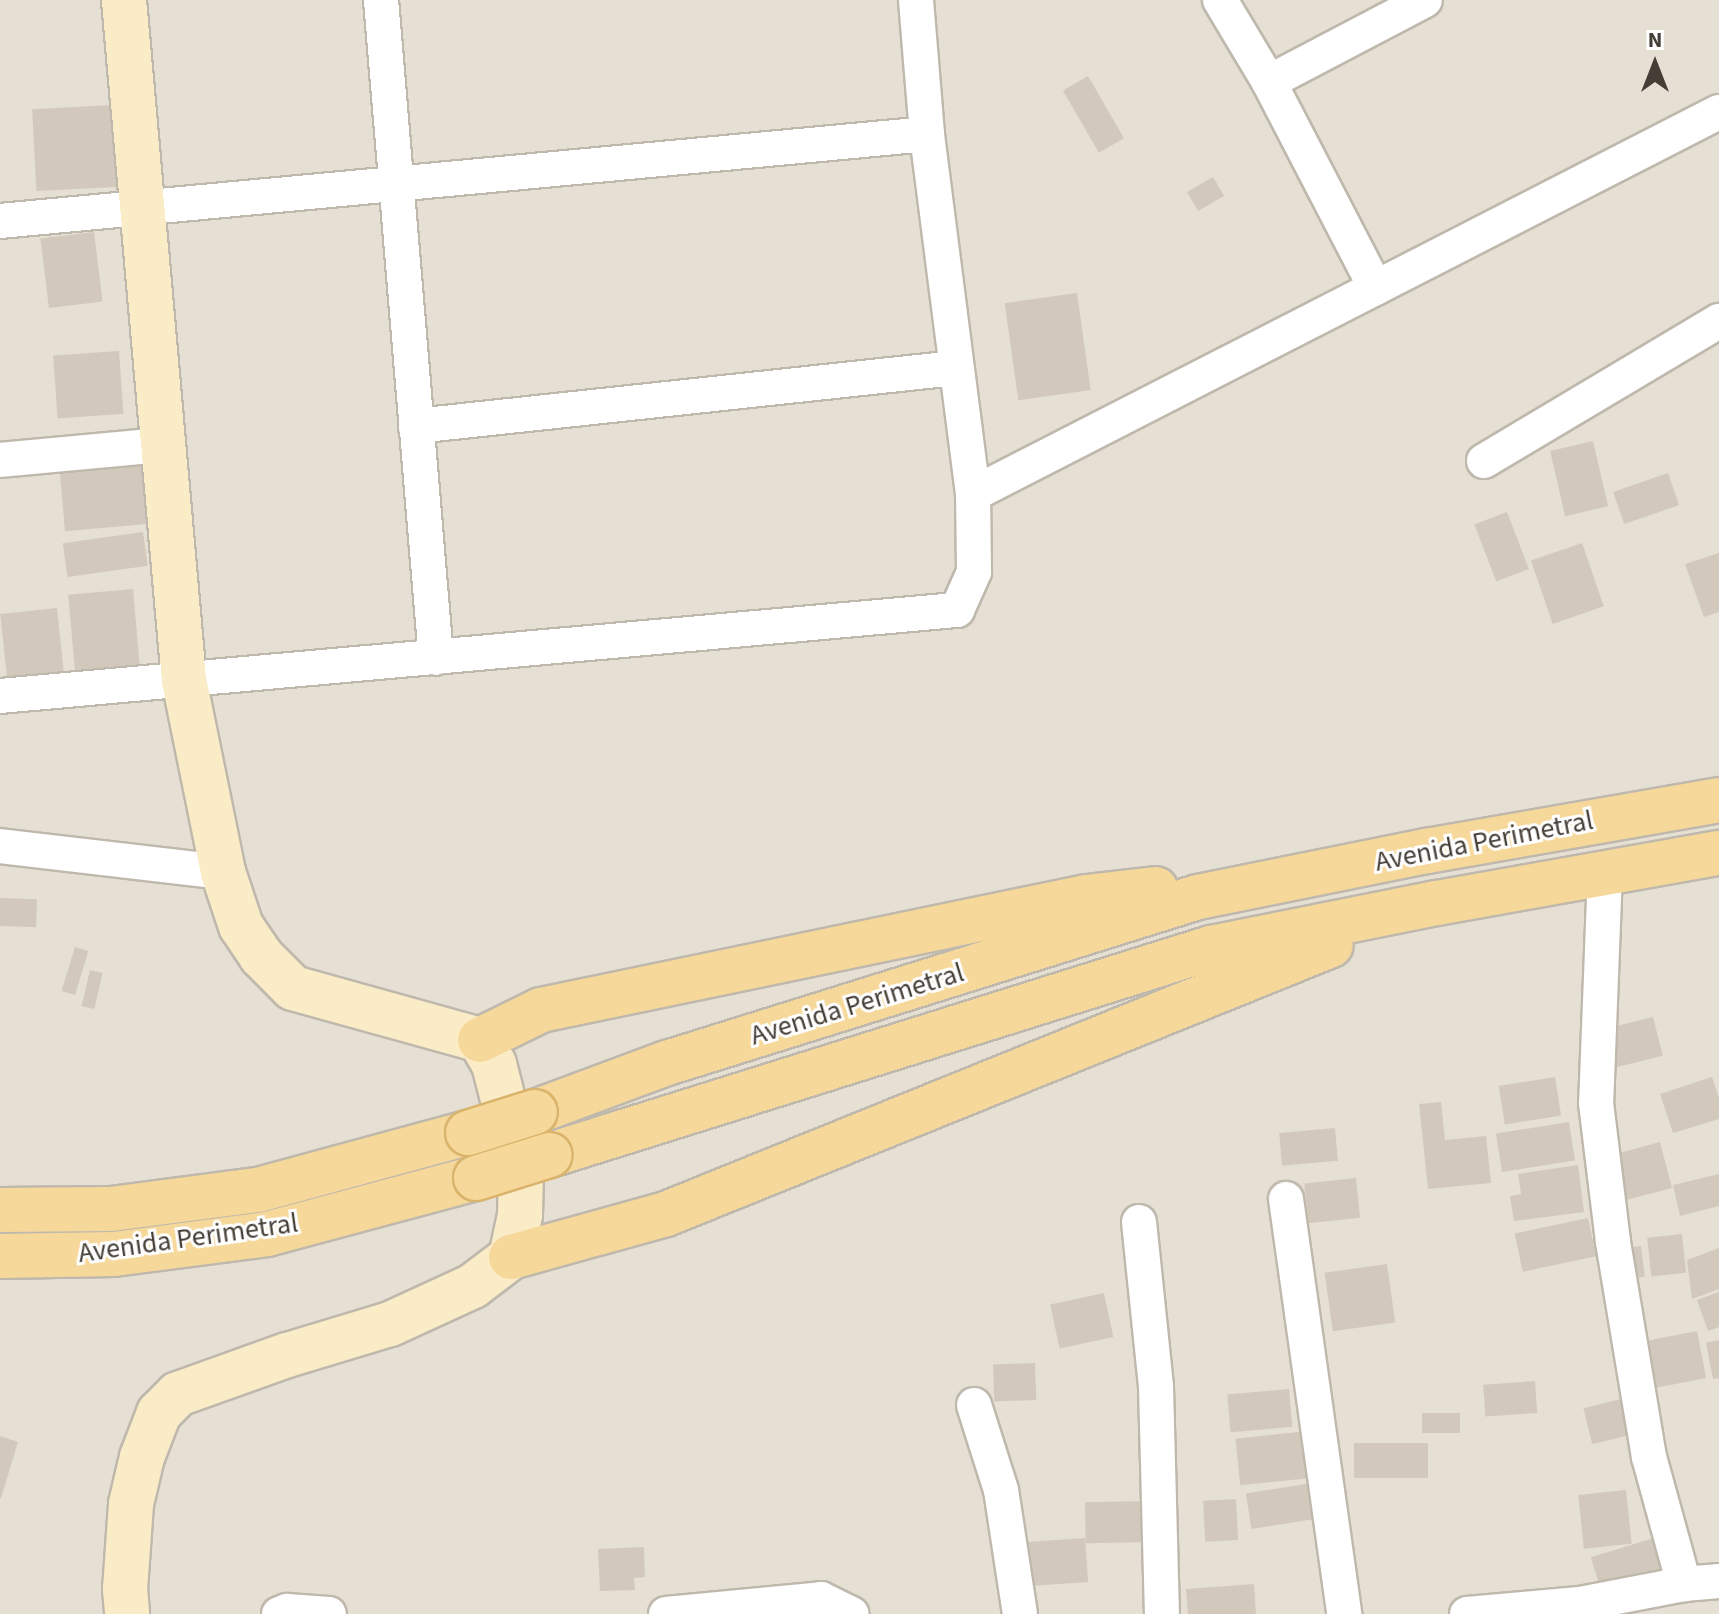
<!DOCTYPE html>
<style>
body{margin:0}
#map{position:relative;width:1719px;height:1614px;overflow:hidden;background:#f1eee6;font-family:"Source Sans 3",sans-serif}
div>[style]{position:absolute}
[style*='--x']{left:calc(var(--x)*1px);top:calc(var(--y)*1px);width:calc(var(--w)*1px);rotate:calc(var(--a)*1deg)}
.residential>*{inset:0;background:#e5dfd4;transform-origin:0 0}
.building>*{inset:0;background:#d2c9bc;transform-origin:0 0}
.roads{filter:drop-shadow(2px 0 #bfb8ac) drop-shadow(-2px 0 #bfb8ac) drop-shadow(0 2px #bfb8ac) drop-shadow(0 -2px #bfb8ac)}
.street>*{height:34px;margin:-17px;padding:0 17px;transform-origin:17px;border-radius:17px;background:#fff}
.secondary>*{height:44px;margin:-22px;padding:0 22px;transform-origin:22px;border-radius:22px;background:#faecc7}
.primary>*{height:44px;margin:-22px;padding:0 22px;transform-origin:22px;border-radius:22px;background:#f6d89a}
.bridges{filter:drop-shadow(2px 0 #dab46c) drop-shadow(-2px 0 #dab46c) drop-shadow(0 2px #dab46c) drop-shadow(0 -2px #dab46c)}
.primary-bridge>*{height:44px;margin:-22px;padding:0 22px;transform-origin:22px;border-radius:22px;background:#f6d89a}
span{translate:-50% -50%;white-space:nowrap;text-align:center;line-height:1.15;-webkit-text-stroke:6px #fff;paint-order:stroke}
.street-label{font-size:28px;color:#443e36}
.north{position:absolute;left:1615px;top:24px;width:80px;height:80px;-webkit-text-stroke:6px #fff;paint-order:stroke;rotate:0deg;font-size:22px;font-weight:700;line-height:32px;text-align:center;color:#443e36}
.north::after{content:'';display:block;margin:auto;width:28px;height:36px;background:#443e36;clip-path:polygon(50% 0,100% 100%,50% 72%,0 100%)}
</style>
<div id="map">
<div class="residential">
<i style="left:0;top:0;width:1719px;height:1614px"></i>
</div>
<div class="building">
<i style="left:1088px;top:76px;width:72px;height:29px;rotate:60deg"></i>
<i style="left:112px;top:105px;width:82px;height:80px;rotate:87deg"></i>
<i style="left:1213px;top:177px;width:22px;height:30px;rotate:60deg"></i>
<i style="left:94px;top:232px;width:70px;height:54px;rotate:83deg"></i>
<i style="left:1077px;top:293px;width:98px;height:73px;rotate:82deg"></i>
<i style="left:119px;top:351px;width:63px;height:66px;rotate:86deg"></i>
<i style="left:1593px;top:441px;width:67px;height:44px;rotate:77deg"></i>
<i style="left:144px;top:459px;width:65px;height:85px;rotate:85deg"></i>
<i style="left:1668px;top:473px;width:34px;height:58px;rotate:71deg"></i>
<i style="left:1507px;top:512px;width:61px;height:35px;rotate:69deg"></i>
<i style="left:143px;top:532px;width:34px;height:81px;rotate:82deg"></i>
<i style="left:1582px;top:543px;width:67px;height:54px;rotate:71deg"></i>
<i style="clip-path:polygon(1719px 553px,1719px 612px,1704px 617px,1685px 564px)"></i>
<i style="left:133px;top:589px;width:87px;height:65px;rotate:85deg"></i>
<i style="left:57px;top:608px;width:69px;height:57px;rotate:84deg"></i>
<i style="left:0;top:898px;width:37px;height:28px;rotate:2deg"></i>
<i style="left:75px;top:947px;width:14px;height:46px;rotate:17deg"></i>
<i style="left:90px;top:970px;width:13px;height:37px;rotate:13deg"></i>
<i style="left:1653px;top:1017px;width:40px;height:55px;rotate:76deg"></i>
<i style="left:1555px;top:1077px;width:39px;height:57px;rotate:81deg"></i>
<i style="clip-path:polygon(1712px 1077px,1719px 1098px,1719px 1119px,1673px 1133px,1660px 1094px)"></i>
<i style="clip-path:polygon(1441px 1102px,1445px 1140px,1486px 1136px,1491px 1183px,1428px 1189px,1419px 1104px)"></i>
<i style="left:1569px;top:1122px;width:39px;height:74px;rotate:81deg"></i>
<i style="left:1335px;top:1128px;width:33px;height:56px;rotate:85deg"></i>
<i style="clip-path:polygon(1660px 1142px,1672px 1188px,1619px 1202px,1616px 1154px)"></i>
<i style="clip-path:polygon(1578px 1165px,1584px 1212px,1514px 1221px,1510px 1196px,1521px 1194px,1518px 1174px)"></i>
<i style="clip-path:polygon(1719px 1174px,1719px 1206px,1680px 1216px,1673px 1185px)"></i>
<i style="left:1356px;top:1178px;width:40px;height:52px;rotate:84deg"></i>
<i style="left:1588px;top:1218px;width:39px;height:75px;rotate:78deg"></i>
<i style="left:1682px;top:1234px;width:39px;height:35px;rotate:84deg"></i>
<i style="left:1641px;top:1246px;width:31px;height:20px;rotate:83deg"></i>
<i style="clip-path:polygon(1719px 1248px,1719px 1289px,1692px 1299px,1687px 1260px)"></i>
<i style="left:1387px;top:1264px;width:59px;height:63px;rotate:82deg"></i>
<i style="clip-path:polygon(1719px 1292px,1719px 1327px,1708px 1331px,1697px 1300px)"></i>
<i style="left:1104px;top:1293px;width:45px;height:55px;rotate:78deg"></i>
<i style="left:1697px;top:1331px;width:48px;height:60px;rotate:79deg"></i>
<i style="clip-path:polygon(1719px 1340px,1719px 1378px,1713px 1379px,1706px 1343px)"></i>
<i style="left:1035px;top:1363px;width:37px;height:42px;rotate:88deg"></i>
<i style="left:1535px;top:1381px;width:32px;height:52px;rotate:86deg"></i>
<i style="left:1289px;top:1389px;width:38px;height:62px;rotate:85deg"></i>
<i style="left:1629px;top:1397px;width:37px;height:47px;rotate:76deg"></i>
<i style="left:1422px;top:1413px;width:38px;height:20px"></i>
<i style="left:1308px;top:1431px;width:47px;height:73px;rotate:84deg"></i>
<i style="clip-path:polygon(0 1436px,18px 1442px,1px 1498px,0 1498px)"></i>
<i style="left:1354px;top:1443px;width:74px;height:35px"></i>
<i style="left:1312px;top:1483px;width:36px;height:67px;rotate:81deg"></i>
<i style="left:1626px;top:1490px;width:54px;height:48px;rotate:84deg"></i>
<i style="left:1236px;top:1499px;width:41px;height:33px;rotate:87deg"></i>
<i style="left:1150px;top:1501px;width:41px;height:65px;rotate:89deg"></i>
<i style="left:1085px;top:1538px;width:44px;height:58px;rotate:86deg"></i>
<i style="left:1654px;top:1538px;width:42px;height:66px;rotate:73deg"></i>
<i style="clip-path:polygon(644px 1547px,645px 1577px,634px 1578px,635px 1590px,600px 1591px,598px 1549px)"></i>
<i style="clip-path:polygon(1254px 1584px,1256px 1614px,1188px 1614px,1186px 1589px)"></i>
</div>
<div class="roads">
<div class="street">
<i style="--x:381;--y:0;--w:660;--a:85.22"></i>
<i style="--x:1220;--y:0;--w:96;--a:59.1"></i>
<i style="--x:1269;--y:82;--w:232;--a:62.6"></i>
<i style="--x:1269;--y:82;--w:176;--a:-27.7"></i>
<i style="--x:0;--y:221;--w:931;--a:-5.36"></i>
<i style="--x:416;--y:426;--w:542;--a:-6.14"></i>
<i style="--x:0;--y:460;--w:164;--a:-5.3"></i>
<i style="--x:1484;--y:461;--w:274;--a:-30.8"></i>
<i style="--x:973;--y:494;--w:838;--a:-27.12"></i>
<i style="--x:0;--y:696;--w:961;--a:-5.14"></i>
<i style="--x:957;--y:610;--w:42;--a:-65.9"></i>
<i style="--x:974;--y:572;--w:78;--a:-90.7"></i>
<i style="--x:973;--y:494;--w:363;--a:-97.3"></i>
<i style="--x:927;--y:134;--w:134;--a:-94.7"></i>
<i style="--x:0;--y:846;--w:225;--a:6.7"></i>
<i style="--x:1605;--y:872;--w:231;--a:92.2"></i>
<i style="--x:1596;--y:1103;--w:140;--a:83"></i>
<i style="--x:1613;--y:1242;--w:218;--a:80.5"></i>
<i style="--x:1649;--y:1457;--w:132;--a:74.6"></i>
<i style="--x:1286;--y:1199;--w:419;--a:82"></i>
<i style="--x:1139;--y:1222;--w:166;--a:84.1"></i>
<i style="--x:1156;--y:1387;--w:227;--a:88.5"></i>
<i style="--x:974;--y:1405;--w:89;--a:72.4"></i>
<i style="--x:1001;--y:1490;--w:125;--a:81.3"></i>
<i style="--x:279;--y:1614;--w:9;--a:-21"></i>
<i style="--x:287;--y:1611;--w:42;--a:4.1"></i>
<i style="--x:666;--y:1614;--w:156;--a:-5.5"></i>
<i style="--x:821;--y:1599;--w:34;--a:26"></i>
<i style="--x:1467;--y:1614;--w:113;--a:-5.1"></i>
<i style="--x:1580;--y:1604;--w:106;--a:-10.9"></i>
<i style="--x:1684;--y:1584;--w:35;--a:-5"></i>
</div>
<div class="secondary">
<i style="--x:124;--y:0;--w:683;--a:84.96"></i>
<i style="--x:184;--y:680;--w:196;--a:78.5"></i>
<i style="--x:223;--y:872;--w:57;--a:71.6"></i>
<i style="--x:241;--y:926;--w:36;--a:56"></i>
<i style="--x:261;--y:956;--w:45;--a:45"></i>
<i style="--x:293;--y:988;--w:194;--a:15.5"></i>
<i style="--x:480;--y:1040;--w:28;--a:60"></i>
<i style="--x:494;--y:1064;--w:110;--a:75.8"></i>
<i style="--x:521;--y:1171;--w:44;--a:91.3"></i>
<i style="--x:520;--y:1215;--w:43;--a:102.1"></i>
<i style="--x:511;--y:1257;--w:48;--a:142.7"></i>
<i style="--x:473;--y:1286;--w:91;--a:155.4"></i>
<i style="--x:390;--y:1324;--w:108;--a:163.2"></i>
<i style="--x:287;--y:1355;--w:116;--a:160.3"></i>
<i style="--x:178;--y:1394;--w:27;--a:135"></i>
<i style="--x:159;--y:1413;--w:47;--a:111.1"></i>
<i style="--x:142;--y:1457;--w:48;--a:103.2"></i>
<i style="--x:131;--y:1504;--w:85;--a:94"></i>
<i style="--x:125;--y:1589;--w:25;--a:85"></i>
</div>
<div class="primary">
<i style="--x:480;--y:1040;--w:68;--a:-26.2"></i>
<i style="--x:541;--y:1010;--w:557;--a:-11.71"></i>
<i style="--x:1086;--y:897;--w:70;--a:-6.5"></i>
<i style="--x:535;--y:1112;--w:141;--a:-20.4"></i>
<i style="--x:667;--y:1063;--w:556;--a:-17.36"></i>
<i style="--x:1198;--y:897;--w:234;--a:-11.4"></i>
<i style="--x:1427;--y:851;--w:296;--a:-9.9"></i>
<i style="--x:550;--y:1155;--w:693;--a:-17.39"></i>
<i style="--x:1211;--y:948;--w:230;--a:-11.3"></i>
<i style="--x:1437;--y:903;--w:286;--a:-10.1"></i>
<i style="--x:0;--y:1210;--w:111;--a:-0.5"></i>
<i style="--x:111;--y:1209;--w:148;--a:-7.4"></i>
<i style="--x:258;--y:1190;--w:218;--a:-15.2"></i>
<i style="--x:0;--y:1256;--w:114;--a:-1"></i>
<i style="--x:114;--y:1254;--w:154;--a:-7.4"></i>
<i style="--x:267;--y:1234;--w:216;--a:-15"></i>
<i style="--x:511;--y:1257;--w:161;--a:-15.5"></i>
<i style="--x:666;--y:1214;--w:717;--a:-22.02"></i>
</div>
</div>
<div class="bridges">
<div class="primary-bridge">
<i style="--x:468;--y:1133;--w:70;--a:-17.4"></i>
<i style="--x:476;--y:1178;--w:77;--a:-17.3"></i>
</div>
</div>
<div class="street-label">
<span style="left:1484px;top:841px;rotate:-11deg">Avenida Perimetral</span>
<span style="left:857px;top:1004px;rotate:-17deg">Avenida Perimetral</span>
<span style="left:188px;top:1238px;rotate:-8deg">Avenida Perimetral</span>
</div>
<div class="north">N</div>
</div>
